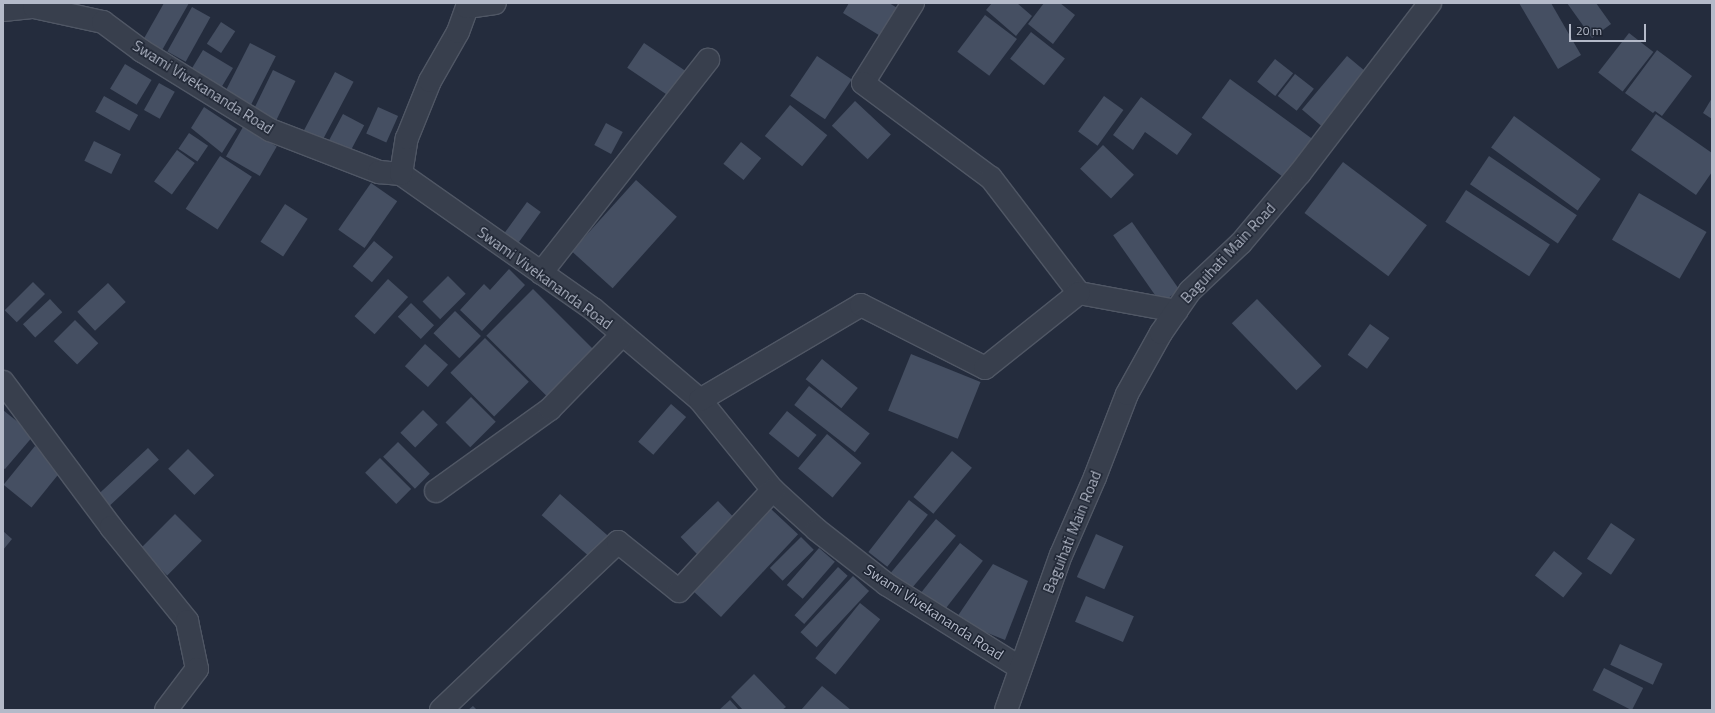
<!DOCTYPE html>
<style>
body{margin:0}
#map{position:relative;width:1715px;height:713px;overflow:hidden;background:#242c3d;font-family:"Titillium Web",sans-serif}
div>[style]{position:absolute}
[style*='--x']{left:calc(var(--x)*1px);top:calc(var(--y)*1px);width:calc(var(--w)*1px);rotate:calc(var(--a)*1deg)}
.building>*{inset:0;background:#454f62;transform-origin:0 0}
.roads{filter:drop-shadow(1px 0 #505765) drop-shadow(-1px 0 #505765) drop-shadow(0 1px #505765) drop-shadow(0 -1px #505765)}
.minor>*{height:22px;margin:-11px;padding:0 11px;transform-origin:11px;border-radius:11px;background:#383f4d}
.tertiary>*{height:22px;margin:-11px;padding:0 11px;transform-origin:11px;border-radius:11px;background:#383f4d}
span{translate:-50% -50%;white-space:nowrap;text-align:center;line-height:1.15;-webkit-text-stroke:3px #1d2432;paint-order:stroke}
.street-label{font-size:15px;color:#b4bac9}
.frame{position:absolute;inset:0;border:4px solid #b4bac9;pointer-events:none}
.scale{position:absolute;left:1569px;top:24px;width:77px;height:18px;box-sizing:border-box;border:2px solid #b4bac9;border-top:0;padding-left:5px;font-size:12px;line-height:14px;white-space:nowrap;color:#b4bac9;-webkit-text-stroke:3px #1d2432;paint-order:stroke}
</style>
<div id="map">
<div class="building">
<i style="clip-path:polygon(164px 3px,189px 3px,161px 52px,142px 42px)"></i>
<i style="clip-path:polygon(849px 3px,889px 3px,899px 9px,882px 37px,843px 13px)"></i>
<i style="clip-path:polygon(992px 3px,1017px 3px,1032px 16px,1016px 36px,986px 10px)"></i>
<i style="clip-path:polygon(1044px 3px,1060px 3px,1075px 15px,1053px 44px,1028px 24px)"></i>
<i style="clip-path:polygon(1519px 3px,1551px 3px,1581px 55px,1558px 69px)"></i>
<i style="clip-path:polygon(1567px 3px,1596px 3px,1611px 24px,1592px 38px)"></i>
<i style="left:192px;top:7px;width:21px;height:51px;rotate:29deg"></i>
<i style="left:985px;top:15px;width:40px;height:46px;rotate:37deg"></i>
<i style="left:221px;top:22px;width:17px;height:26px;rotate:33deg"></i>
<i style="left:1031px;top:32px;width:43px;height:34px;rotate:38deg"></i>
<i style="left:1629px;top:33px;width:31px;height:50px;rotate:38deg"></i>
<i style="left:250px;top:43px;width:29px;height:58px;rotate:27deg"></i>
<i style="left:644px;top:43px;width:52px;height:30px;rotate:34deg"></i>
<i style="left:203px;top:50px;width:35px;height:26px;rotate:31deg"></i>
<i style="clip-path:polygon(1657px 50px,1692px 76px,1662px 116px,1655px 111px,1653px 113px,1625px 93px)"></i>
<i style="left:817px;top:56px;width:42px;height:48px;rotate:34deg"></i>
<i style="left:1347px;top:56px;width:25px;height:70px;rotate:40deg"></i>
<i style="left:1275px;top:59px;width:23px;height:29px;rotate:38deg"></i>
<i style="left:125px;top:64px;width:31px;height:29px;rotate:31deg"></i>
<i style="left:273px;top:70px;width:25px;height:46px;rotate:26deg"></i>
<i style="left:335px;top:72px;width:21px;height:70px;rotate:28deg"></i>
<i style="left:1295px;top:74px;width:24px;height:28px;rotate:38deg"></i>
<i style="left:1230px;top:79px;width:104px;height:48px;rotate:36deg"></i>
<i style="left:159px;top:83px;width:18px;height:31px;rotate:29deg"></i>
<i style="left:104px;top:96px;width:39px;height:18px;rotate:29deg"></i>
<i style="left:1104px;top:96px;width:24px;height:44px;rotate:36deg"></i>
<i style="clip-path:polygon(1141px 97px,1192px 134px,1177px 155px,1145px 132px,1133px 150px,1113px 135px)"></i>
<i style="clip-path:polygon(1712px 98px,1712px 119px,1703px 113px)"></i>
<i style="left:855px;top:101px;width:49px;height:34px;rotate:43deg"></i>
<i style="left:790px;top:105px;width:48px;height:40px;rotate:39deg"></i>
<i style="clip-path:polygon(204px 107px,237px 129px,222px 153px,191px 128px)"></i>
<i style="left:378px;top:107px;width:22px;height:29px;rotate:24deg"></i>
<i style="left:343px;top:114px;width:24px;height:32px;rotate:28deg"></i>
<i style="clip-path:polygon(1656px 114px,1712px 153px,1712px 172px,1696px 195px,1631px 150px)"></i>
<i style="left:1514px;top:116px;width:107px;height:39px;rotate:36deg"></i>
<i style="left:606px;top:123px;width:19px;height:25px;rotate:28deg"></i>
<i style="left:243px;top:127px;width:39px;height:34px;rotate:30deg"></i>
<i style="left:189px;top:133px;width:23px;height:19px;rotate:34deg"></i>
<i style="left:94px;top:141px;width:30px;height:22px;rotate:26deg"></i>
<i style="left:741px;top:142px;width:26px;height:28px;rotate:39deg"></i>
<i style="left:1103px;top:145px;width:43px;height:33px;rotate:44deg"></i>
<i style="left:177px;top:150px;width:22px;height:39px;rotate:36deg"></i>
<i style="left:220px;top:156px;width:38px;height:63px;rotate:33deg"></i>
<i style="left:1489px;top:156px;width:106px;height:34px;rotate:34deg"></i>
<i style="left:1343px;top:162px;width:105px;height:64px;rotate:37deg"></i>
<i style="left:636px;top:180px;width:55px;height:96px;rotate:42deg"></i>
<i style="left:371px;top:183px;width:32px;height:57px;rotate:35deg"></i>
<i style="left:1466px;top:190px;width:100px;height:38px;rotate:33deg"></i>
<i style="left:1639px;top:193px;width:78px;height:54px;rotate:30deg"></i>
<i style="left:527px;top:202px;width:17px;height:43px;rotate:36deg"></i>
<i style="left:285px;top:204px;width:27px;height:45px;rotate:33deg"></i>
<i style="left:1132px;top:222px;width:83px;height:23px;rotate:55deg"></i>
<i style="left:374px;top:241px;width:25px;height:33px;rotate:40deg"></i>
<i style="clip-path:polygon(509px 269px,525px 285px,482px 331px,460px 310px,484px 284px,490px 290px)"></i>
<i style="left:448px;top:276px;width:25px;height:36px;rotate:45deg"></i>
<i style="left:388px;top:279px;width:27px;height:50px;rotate:42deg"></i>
<i style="left:33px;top:282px;width:17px;height:40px;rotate:45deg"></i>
<i style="left:108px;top:283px;width:26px;height:42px;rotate:47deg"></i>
<i style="left:533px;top:289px;width:87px;height:66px;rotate:45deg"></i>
<i style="left:50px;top:299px;width:18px;height:37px;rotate:47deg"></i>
<i style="left:1257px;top:299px;width:93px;height:35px;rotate:46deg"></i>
<i style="left:411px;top:303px;width:32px;height:19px;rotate:44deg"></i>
<i style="left:455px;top:311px;width:36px;height:31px;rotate:44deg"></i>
<i style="left:75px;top:320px;width:33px;height:30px;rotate:45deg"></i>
<i style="left:1370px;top:324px;width:24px;height:38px;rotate:36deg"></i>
<i style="left:485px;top:338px;width:62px;height:49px;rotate:45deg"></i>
<i style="left:425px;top:344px;width:31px;height:30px;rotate:42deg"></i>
<i style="left:911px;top:354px;width:75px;height:61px;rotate:22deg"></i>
<i style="left:822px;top:359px;width:46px;height:26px;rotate:39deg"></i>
<i style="left:809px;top:386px;width:77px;height:24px;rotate:38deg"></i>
<i style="left:471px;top:397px;width:35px;height:36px;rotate:45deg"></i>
<i style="left:671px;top:404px;width:20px;height:50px;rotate:41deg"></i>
<i style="clip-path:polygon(3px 410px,34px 435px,5px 469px,3px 468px)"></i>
<i style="left:423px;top:410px;width:21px;height:32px;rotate:45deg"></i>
<i style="left:787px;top:411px;width:38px;height:29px;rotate:39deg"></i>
<i style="left:827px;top:434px;width:45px;height:45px;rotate:40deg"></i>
<i style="left:398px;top:442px;width:45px;height:21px;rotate:45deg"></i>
<i style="left:35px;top:446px;width:36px;height:50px;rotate:39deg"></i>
<i style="left:148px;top:448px;width:16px;height:70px;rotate:47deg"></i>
<i style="left:188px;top:449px;width:37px;height:28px;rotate:45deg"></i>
<i style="left:952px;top:451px;width:26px;height:60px;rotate:40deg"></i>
<i style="left:380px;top:458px;width:44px;height:21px;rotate:45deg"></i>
<i style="left:560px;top:494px;width:67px;height:28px;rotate:41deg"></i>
<i style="left:909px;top:500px;width:24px;height:66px;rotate:38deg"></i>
<i style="left:718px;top:501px;width:28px;height:52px;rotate:46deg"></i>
<i style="left:771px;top:509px;width:37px;height:113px;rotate:43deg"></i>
<i style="left:175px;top:514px;width:38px;height:49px;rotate:45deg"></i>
<i style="left:936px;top:519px;width:26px;height:70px;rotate:40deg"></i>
<i style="left:1611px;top:523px;width:29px;height:43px;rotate:34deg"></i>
<i style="clip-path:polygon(3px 531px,12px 539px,3px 550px)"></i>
<i style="left:1096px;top:534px;width:30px;height:47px;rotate:24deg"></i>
<i style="left:801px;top:537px;width:18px;height:44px;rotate:45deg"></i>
<i style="left:960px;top:543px;width:29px;height:68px;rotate:38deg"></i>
<i style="left:819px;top:548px;width:21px;height:49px;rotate:41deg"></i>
<i style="left:1554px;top:551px;width:36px;height:31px;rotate:38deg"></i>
<i style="clip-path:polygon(993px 564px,1028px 581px,1005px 640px,955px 620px)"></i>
<i style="left:838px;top:567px;width:13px;height:65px;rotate:42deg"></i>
<i style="left:853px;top:576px;width:22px;height:77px;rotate:43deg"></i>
<i style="left:1086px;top:596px;width:52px;height:28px;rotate:23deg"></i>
<i style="left:860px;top:603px;width:26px;height:71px;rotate:39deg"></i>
<i style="left:1620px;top:644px;width:47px;height:23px;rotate:25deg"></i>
<i style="left:1604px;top:668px;width:44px;height:25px;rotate:27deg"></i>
<i style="clip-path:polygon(754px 674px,786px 707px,782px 710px,743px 710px,731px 697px)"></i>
<i style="clip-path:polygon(822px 686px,851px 710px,801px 710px)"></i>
<i style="clip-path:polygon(730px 700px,739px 710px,719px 710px)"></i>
<i style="clip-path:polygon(473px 706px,477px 710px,468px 710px)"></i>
</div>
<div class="roads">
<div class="minor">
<i style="--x:913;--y:3;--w:94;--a:122"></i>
<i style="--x:863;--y:83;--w:159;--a:36.6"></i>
<i style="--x:991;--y:178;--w:145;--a:52.6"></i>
<i style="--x:1079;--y:293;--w:99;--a:10.5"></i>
<i style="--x:3;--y:10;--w:31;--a:-6"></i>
<i style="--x:34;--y:7;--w:71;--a:12.3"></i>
<i style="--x:103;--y:22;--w:49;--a:36.6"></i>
<i style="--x:142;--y:51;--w:150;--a:31.7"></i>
<i style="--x:270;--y:130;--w:117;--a:21.1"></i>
<i style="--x:379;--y:172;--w:22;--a:5"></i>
<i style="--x:401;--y:174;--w:235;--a:35.1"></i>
<i style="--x:593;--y:309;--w:140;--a:40.4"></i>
<i style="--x:700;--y:400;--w:116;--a:51"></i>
<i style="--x:773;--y:490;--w:59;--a:42.3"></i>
<i style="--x:817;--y:530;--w:88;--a:38"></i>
<i style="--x:886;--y:584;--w:157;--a:32"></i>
<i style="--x:401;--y:174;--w:36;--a:-81"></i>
<i style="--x:407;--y:138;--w:61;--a:-68"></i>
<i style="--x:430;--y:81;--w:56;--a:-60.3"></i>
<i style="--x:458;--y:32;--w:27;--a:-70"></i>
<i style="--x:467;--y:7;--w:28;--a:-8"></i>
<i style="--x:541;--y:273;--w:271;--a:-51.9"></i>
<i style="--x:3;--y:382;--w:181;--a:53.3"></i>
<i style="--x:111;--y:527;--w:121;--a:51"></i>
<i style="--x:187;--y:621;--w:49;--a:78.2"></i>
<i style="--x:197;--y:669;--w:51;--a:127.1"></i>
<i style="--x:700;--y:400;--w:187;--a:-30.5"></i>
<i style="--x:861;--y:305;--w:139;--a:26.9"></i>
<i style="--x:985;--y:368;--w:120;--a:-38.6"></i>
<i style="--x:436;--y:491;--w:140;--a:-35.7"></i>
<i style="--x:550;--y:409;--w:103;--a:-45.8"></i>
<i style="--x:441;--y:710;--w:244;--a:-43.5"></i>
<i style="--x:618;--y:542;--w:78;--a:38.8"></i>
<i style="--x:679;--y:591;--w:138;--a:-47.1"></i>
</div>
<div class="tertiary">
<i style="--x:1006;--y:710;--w:164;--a:-70.5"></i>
<i style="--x:1061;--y:555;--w:85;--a:-66.4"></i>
<i style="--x:1095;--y:477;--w:89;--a:-68.9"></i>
<i style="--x:1127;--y:394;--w:70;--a:-60.9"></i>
<i style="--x:1161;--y:333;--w:51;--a:-55.4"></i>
<i style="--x:1190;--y:291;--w:70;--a:-43.3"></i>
<i style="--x:1241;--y:243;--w:92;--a:-49.9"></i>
<i style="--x:1300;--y:173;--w:214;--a:-52.6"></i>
</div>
</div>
<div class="street-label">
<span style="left:203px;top:87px;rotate:32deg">Swami Vivekananda Road</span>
<span style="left:1228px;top:253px;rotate:-47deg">Baguihati Main Road</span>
<span style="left:545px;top:278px;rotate:36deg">Swami Vivekananda Road</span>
<span style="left:1072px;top:532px;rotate:-68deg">Baguihati Main Road</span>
<span style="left:934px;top:612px;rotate:33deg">Swami Vivekananda Road</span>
</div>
<div class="frame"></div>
<div class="scale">20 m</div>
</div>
